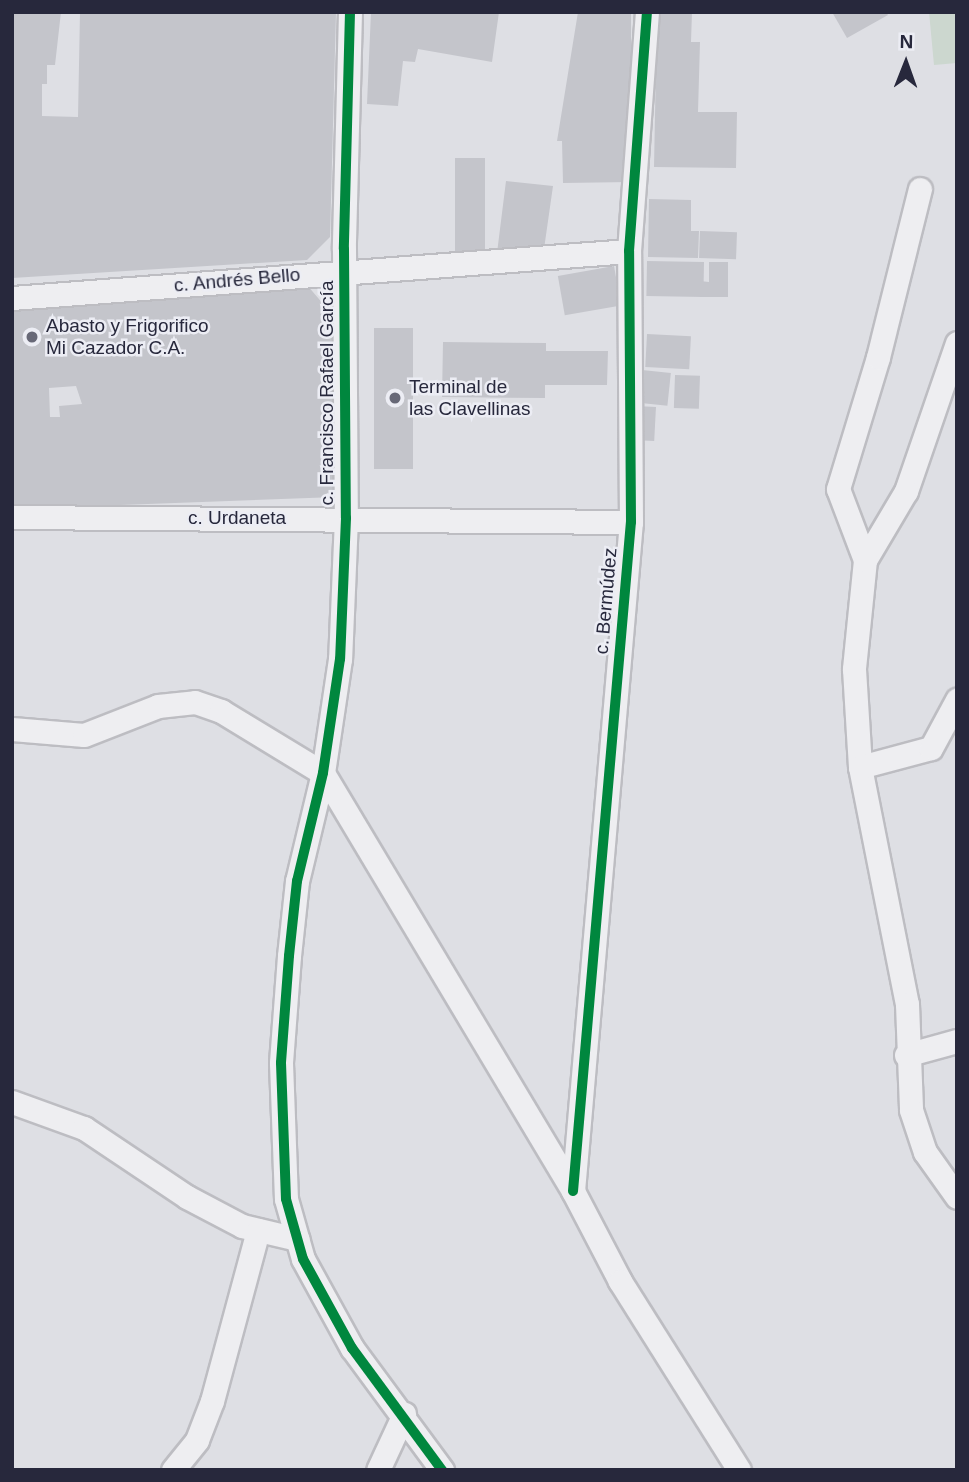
<!DOCTYPE html>
<meta charset="utf-8">
<style>
body{margin:0}
#map{position:relative;width:969px;height:1482px;overflow:hidden;background:#dedfe4;font-family:Arial,sans-serif}
div>[style]{position:absolute}
[style*='--x']{left:calc(var(--x)*1px);top:calc(var(--y)*1px);width:calc(var(--w)*1px);rotate:calc(var(--a)*1deg)}
.green>*{inset:0;background:#ccd7cf}
.building>*{inset:0;background:#c4c5cb;transform-origin:0 0}
.roads{filter:drop-shadow(2px 0 #bdbdc2) drop-shadow(-2px 0 #bdbdc2) drop-shadow(0 2px #bdbdc2) drop-shadow(0 -2px #bdbdc2)}
.minor>*{height:23px;margin:-11.5px;padding:0 11.5px;transform-origin:11.5px;border-radius:11.5px;background:#eeeef1}
.cycleway>*{height:10px;margin:-5px;padding:0 5px;transform-origin:5px;border-radius:5px;background:#00873e}
.dots>*{width:19px;height:19px;translate:-50% -50%;box-sizing:border-box;border:4px solid #ecedf4;border-radius:50%}
span{translate:-50% -50%;white-space:nowrap;text-align:center;line-height:1.15;-webkit-text-stroke:5px #ecedf4;paint-order:stroke}
.street-label{font-size:19px;color:#27283c}
.poi-label{font-size:19px;color:#27283c}
.left{translate:0 -50%;text-align:left}
.frame{position:absolute;inset:0;border:14px solid #27283c;pointer-events:none}
.north{position:absolute;left:871px;top:28px;width:70px;height:70px;-webkit-text-stroke:5px #ecedf4;paint-order:stroke;rotate:1deg;font-size:19px;font-weight:700;line-height:28px;text-align:center;color:#27283c}
.north::after{content:'';display:block;margin:auto;width:24px;height:32px;background:#27283c;clip-path:polygon(50% 0,100% 100%,50% 72%,0 100%)}
</style>
<div id="map">
<div class="green">
<i style="clip-path:polygon(929px 12px,957px 12px,957px 63px,934px 65px)"></i>
</div>
<div class="building">
<i style="clip-path:polygon(12px 12px,61px 12px,55px 65px,47px 65px,47px 84px,42px 84px,42px 116px,78px 117px,80px 12px,336px 12px,330px 237px,307px 260px,12px 278px)"></i>
<i style="clip-path:polygon(371px 12px,499px 12px,492px 62px,418px 49px,415px 62px,403px 61px,398px 106px,367px 104px)"></i>
<i style="clip-path:polygon(578px 12px,631px 12px,631px 182px,563px 183px,562px 141px,557px 141px)"></i>
<i style="clip-path:polygon(657px 12px,692px 12px,691px 42px,700px 42px,698px 112px,737px 112px,736px 168px,654px 167px)"></i>
<i style="clip-path:polygon(832px 12px,886px 12px,888px 15px,847px 38px)"></i>
<i style="left:455px;top:158px;width:30px;height:93px"></i>
<i style="clip-path:polygon(506px 181px,553px 186px,544px 249px,497px 253px)"></i>
<i style="clip-path:polygon(649px 199px,691px 200px,691px 231px,699px 231px,698px 258px,648px 257px)"></i>
<i style="left:700px;top:231px;width:37px;height:27px;rotate:2deg"></i>
<i style="left:647px;top:261px;width:57px;height:35px;rotate:1deg"></i>
<i style="clip-path:polygon(709px 262px,728px 262px,728px 297px,700px 297px,700px 281px,709px 282px)"></i>
<i style="left:614px;top:266px;width:40px;height:57px;rotate:80deg"></i>
<i style="clip-path:polygon(evenodd,307px 285px,330px 312px,336px 497px,12px 509px,12px 304px,307px 285px,76px 386px,82px 404px,59px 406px,60px 417px,50px 417px,49px 388px,76px 386px)"></i>
<i style="left:374px;top:328px;width:39px;height:141px"></i>
<i style="left:647px;top:334px;width:44px;height:33px;rotate:3deg"></i>
<i style="clip-path:polygon(443px 342px,546px 343px,546px 351px,608px 351px,607px 385px,545px 385px,545px 398px,442px 397px)"></i>
<i style="left:642px;top:370px;width:29px;height:33px;rotate:6deg"></i>
<i style="left:675px;top:375px;width:25px;height:33px;rotate:2deg"></i>
<i style="left:636px;top:406px;width:20px;height:34px;rotate:3deg"></i>
</div>
<div class="roads">
<div class="minor">
<i style="--x:350;--y:12;--w:237;--a:91.5"></i>
<i style="--x:344;--y:249;--w:269;--a:89.6"></i>
<i style="--x:346;--y:518;--w:141;--a:92.4"></i>
<i style="--x:340;--y:659;--w:115;--a:98.5"></i>
<i style="--x:323;--y:773;--w:111;--a:103.5"></i>
<i style="--x:297;--y:881;--w:75;--a:96.1"></i>
<i style="--x:289;--y:956;--w:107;--a:94.3"></i>
<i style="--x:281;--y:1063;--w:136;--a:87.9"></i>
<i style="--x:286;--y:1199;--w:62;--a:74.2"></i>
<i style="--x:303;--y:1259;--w:102;--a:61.2"></i>
<i style="--x:352;--y:1348;--w:152;--a:53.6"></i>
<i style="--x:12;--y:298;--w:619;--a:-4.36"></i>
<i style="--x:957;--y:343;--w:157;--a:109"></i>
<i style="--x:906;--y:491;--w:80;--a:120.7"></i>
<i style="--x:865;--y:560;--w:110;--a:95.8"></i>
<i style="--x:854;--y:669;--w:98;--a:86.5"></i>
<i style="--x:860;--y:767;--w:242;--a:78.8"></i>
<i style="--x:907;--y:1004;--w:106;--a:87.8"></i>
<i style="--x:911;--y:1110;--w:44;--a:71.6"></i>
<i style="--x:925;--y:1152;--w:55;--a:54.6"></i>
<i style="--x:12;--y:517;--w:619;--a:0.46"></i>
<i style="--x:865;--y:560;--w:76;--a:-110.8"></i>
<i style="--x:838;--y:489;--w:138;--a:-73.1"></i>
<i style="--x:878;--y:357;--w:173;--a:-76"></i>
<i style="--x:12;--y:729;--w:72;--a:4.8"></i>
<i style="--x:84;--y:735;--w:79;--a:-21.4"></i>
<i style="--x:158;--y:706;--w:37;--a:-6"></i>
<i style="--x:195;--y:702;--w:28;--a:19"></i>
<i style="--x:221;--y:711;--w:119;--a:31.3"></i>
<i style="--x:323;--y:773;--w:487;--a:59.1"></i>
<i style="--x:573;--y:1191;--w:102;--a:62.4"></i>
<i style="--x:620;--y:1281;--w:223;--a:57.8"></i>
<i style="--x:860;--y:767;--w:73;--a:-15"></i>
<i style="--x:931;--y:748;--w:55;--a:-61.6"></i>
<i style="--x:906;--y:1055;--w:53;--a:-15.4"></i>
<i style="--x:12;--y:1102;--w:77;--a:19.9"></i>
<i style="--x:84;--y:1128;--w:124;--a:33.8"></i>
<i style="--x:187;--y:1197;--w:62;--a:27.8"></i>
<i style="--x:242;--y:1226;--w:57;--a:13.3"></i>
<i style="--x:573;--y:1191;--w:672;--a:-85.05"></i>
<i style="--x:631;--y:522;--w:271;--a:-90.4"></i>
<i style="--x:629;--y:251;--w:240;--a:-85.7"></i>
<i style="--x:173;--y:1470;--w:38;--a:-51"></i>
<i style="--x:197;--y:1440;--w:42;--a:-69"></i>
<i style="--x:212;--y:1401;--w:177;--a:-74.9"></i>
<i style="--x:378;--y:1470;--w:62;--a:-65.1"></i>
</div>
</div>
<div class="cycleway">
<i style="--x:350;--y:12;--w:237;--a:91.5"></i>
<i style="--x:344;--y:249;--w:269;--a:89.6"></i>
<i style="--x:346;--y:518;--w:141;--a:92.4"></i>
<i style="--x:340;--y:659;--w:115;--a:98.5"></i>
<i style="--x:323;--y:773;--w:111;--a:103.5"></i>
<i style="--x:297;--y:881;--w:75;--a:96.1"></i>
<i style="--x:289;--y:956;--w:107;--a:94.3"></i>
<i style="--x:281;--y:1063;--w:136;--a:87.9"></i>
<i style="--x:286;--y:1199;--w:62;--a:74.2"></i>
<i style="--x:303;--y:1259;--w:102;--a:61.2"></i>
<i style="--x:352;--y:1348;--w:152;--a:53.6"></i>
<i style="--x:573;--y:1191;--w:672;--a:-85.05"></i>
<i style="--x:631;--y:522;--w:271;--a:-90.4"></i>
<i style="--x:629;--y:251;--w:240;--a:-85.7"></i>
</div>
<div class="dots">
<i style="left:32px;top:337px;background:#676877"></i>
<i style="left:395px;top:398px;background:#676877"></i>
</div>
<div class="street-label">
<span style="left:237px;top:280px;rotate:-5deg">c. Andrés Bello</span>
<span style="left:327px;top:393px;rotate:-90deg">c. Francisco Rafael García</span>
<span style="left:237px;top:518px">c. Urdaneta</span>
<span style="left:606px;top:601px;rotate:-85deg">c. Bermúdez</span>
</div>
<div class="poi-label">
<span class="left" style="left:46px;top:337px">Abasto y Frigorifico<br>Mi Cazador C.A.</span>
<span class="left" style="left:409px;top:398px">Terminal de<br>las Clavellinas</span>
</div>
<div class="frame"></div>
<div class="north">N</div>
</div>
